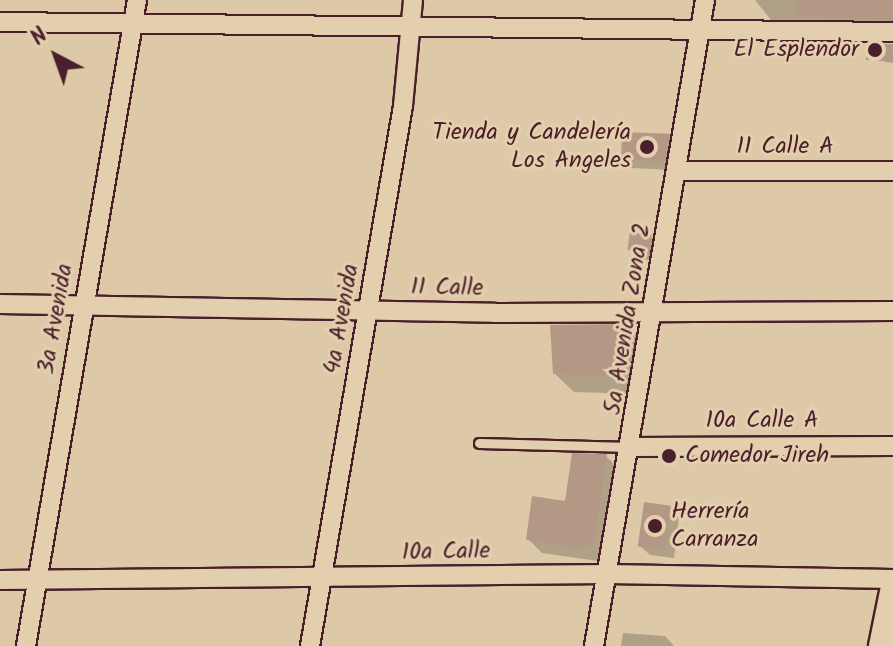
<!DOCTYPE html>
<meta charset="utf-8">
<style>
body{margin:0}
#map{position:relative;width:893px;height:646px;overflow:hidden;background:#ddc8a8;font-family:Kalam,sans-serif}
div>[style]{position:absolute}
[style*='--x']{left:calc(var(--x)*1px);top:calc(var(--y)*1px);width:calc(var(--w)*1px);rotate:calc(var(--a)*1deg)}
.shadow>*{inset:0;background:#0003}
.building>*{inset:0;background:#b39985;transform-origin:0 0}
.roads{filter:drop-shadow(2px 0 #4a1f2b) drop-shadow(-2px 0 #4a1f2b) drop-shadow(0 2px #4a1f2b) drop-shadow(0 -2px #4a1f2b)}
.lane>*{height:9px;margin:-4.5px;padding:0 4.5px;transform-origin:4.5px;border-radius:4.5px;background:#e3cfad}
.street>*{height:18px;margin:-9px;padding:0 9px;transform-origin:9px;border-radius:9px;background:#e3cfad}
.secondary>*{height:26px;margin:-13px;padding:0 13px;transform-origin:13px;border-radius:13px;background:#e3cfad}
.dots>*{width:22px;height:22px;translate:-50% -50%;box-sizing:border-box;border:4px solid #e3cfad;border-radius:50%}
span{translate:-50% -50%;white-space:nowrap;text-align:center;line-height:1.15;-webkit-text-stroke:6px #e3cfad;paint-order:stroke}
.poi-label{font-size:24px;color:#4a1f2b}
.right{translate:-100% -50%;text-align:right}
.left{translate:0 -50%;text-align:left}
.street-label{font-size:24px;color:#4a1f2b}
.north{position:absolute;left:16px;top:16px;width:80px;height:80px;-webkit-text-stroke:6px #e3cfad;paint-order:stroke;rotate:319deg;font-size:22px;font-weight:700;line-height:32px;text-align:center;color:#4a1f2b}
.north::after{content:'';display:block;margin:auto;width:28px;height:36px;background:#4a1f2b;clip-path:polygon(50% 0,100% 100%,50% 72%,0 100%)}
</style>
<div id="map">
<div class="shadow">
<i style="clip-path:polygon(755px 0,893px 0,893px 39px,775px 25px)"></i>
<i style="clip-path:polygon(893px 45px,893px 63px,868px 59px)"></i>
<i style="clip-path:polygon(669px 135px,678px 145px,674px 170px,632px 168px,623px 159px)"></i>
<i style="clip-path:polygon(652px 237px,661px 246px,658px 261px,639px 259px,630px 249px)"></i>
<i style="clip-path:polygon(628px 326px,650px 349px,639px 394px,574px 392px,555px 374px)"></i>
<i style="clip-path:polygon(606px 456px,620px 470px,607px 555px,598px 561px,542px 553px,528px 539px)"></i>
<i style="clip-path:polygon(670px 507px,679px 517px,674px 558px,650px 555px,640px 546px)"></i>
<i style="clip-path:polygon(623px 633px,665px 636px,674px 646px,621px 646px)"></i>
</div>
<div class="building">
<i style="clip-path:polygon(797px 0,893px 0,893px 20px,797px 16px)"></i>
<i style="left:866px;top:44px;width:27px;height:16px"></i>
<i style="left:622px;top:132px;width:48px;height:28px;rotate:2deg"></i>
<i style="left:630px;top:232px;width:22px;height:18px;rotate:8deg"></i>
<i style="clip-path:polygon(629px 324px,633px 329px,621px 377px,553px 374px,550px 325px)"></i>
<i style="clip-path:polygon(572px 453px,607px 454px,594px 541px,584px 548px,526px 540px,532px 496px,565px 501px)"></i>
<i style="left:644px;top:502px;width:27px;height:45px;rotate:8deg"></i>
</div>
<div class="roads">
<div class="lane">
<i style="--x:479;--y:443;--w:152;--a:1.5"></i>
</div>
<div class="street">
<i style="--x:0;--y:22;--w:893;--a:0.64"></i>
<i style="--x:677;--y:171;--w:216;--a:0"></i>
<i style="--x:0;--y:304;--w:495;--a:1"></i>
<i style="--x:495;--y:313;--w:398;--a:-0.3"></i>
<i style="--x:631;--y:447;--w:262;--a:-0.2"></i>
<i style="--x:0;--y:580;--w:608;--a:-0.57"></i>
<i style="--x:608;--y:574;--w:285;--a:1"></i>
<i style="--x:26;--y:646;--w:655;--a:-80.25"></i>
<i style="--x:310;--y:646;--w:548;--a:-80.23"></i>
<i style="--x:403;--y:106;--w:106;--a:-84.6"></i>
<i style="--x:594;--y:646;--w:655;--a:-80.25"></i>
</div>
<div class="secondary">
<i style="--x:882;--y:646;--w:55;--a:-78.5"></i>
</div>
</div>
<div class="dots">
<i style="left:875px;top:50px;background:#4a1f2b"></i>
<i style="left:647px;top:147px;background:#4a1f2b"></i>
<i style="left:669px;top:456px;background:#4a1f2b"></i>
<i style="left:655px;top:526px;background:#4a1f2b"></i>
</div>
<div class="poi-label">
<span class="right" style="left:859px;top:50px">El Esplendor</span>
<span class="right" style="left:631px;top:147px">Tienda y Candelería<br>Los Angeles</span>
<span class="left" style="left:685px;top:456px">Comedor Jireh</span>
<span class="left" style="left:671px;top:526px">Herrería<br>Carranza</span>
</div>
<div class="street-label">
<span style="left:785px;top:147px">11 Calle A</span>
<span style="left:447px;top:288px;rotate:1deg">11 Calle</span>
<span style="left:56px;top:319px;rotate:-80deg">3a Avenida</span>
<span style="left:342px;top:319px;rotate:-80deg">4a Avenida</span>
<span style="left:628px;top:319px;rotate:-81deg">5a Avenida Zona 2</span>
<span style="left:762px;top:421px">10a Calle A</span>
<span style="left:446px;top:552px;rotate:-1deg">10a Calle</span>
</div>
<div class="north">N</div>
</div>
